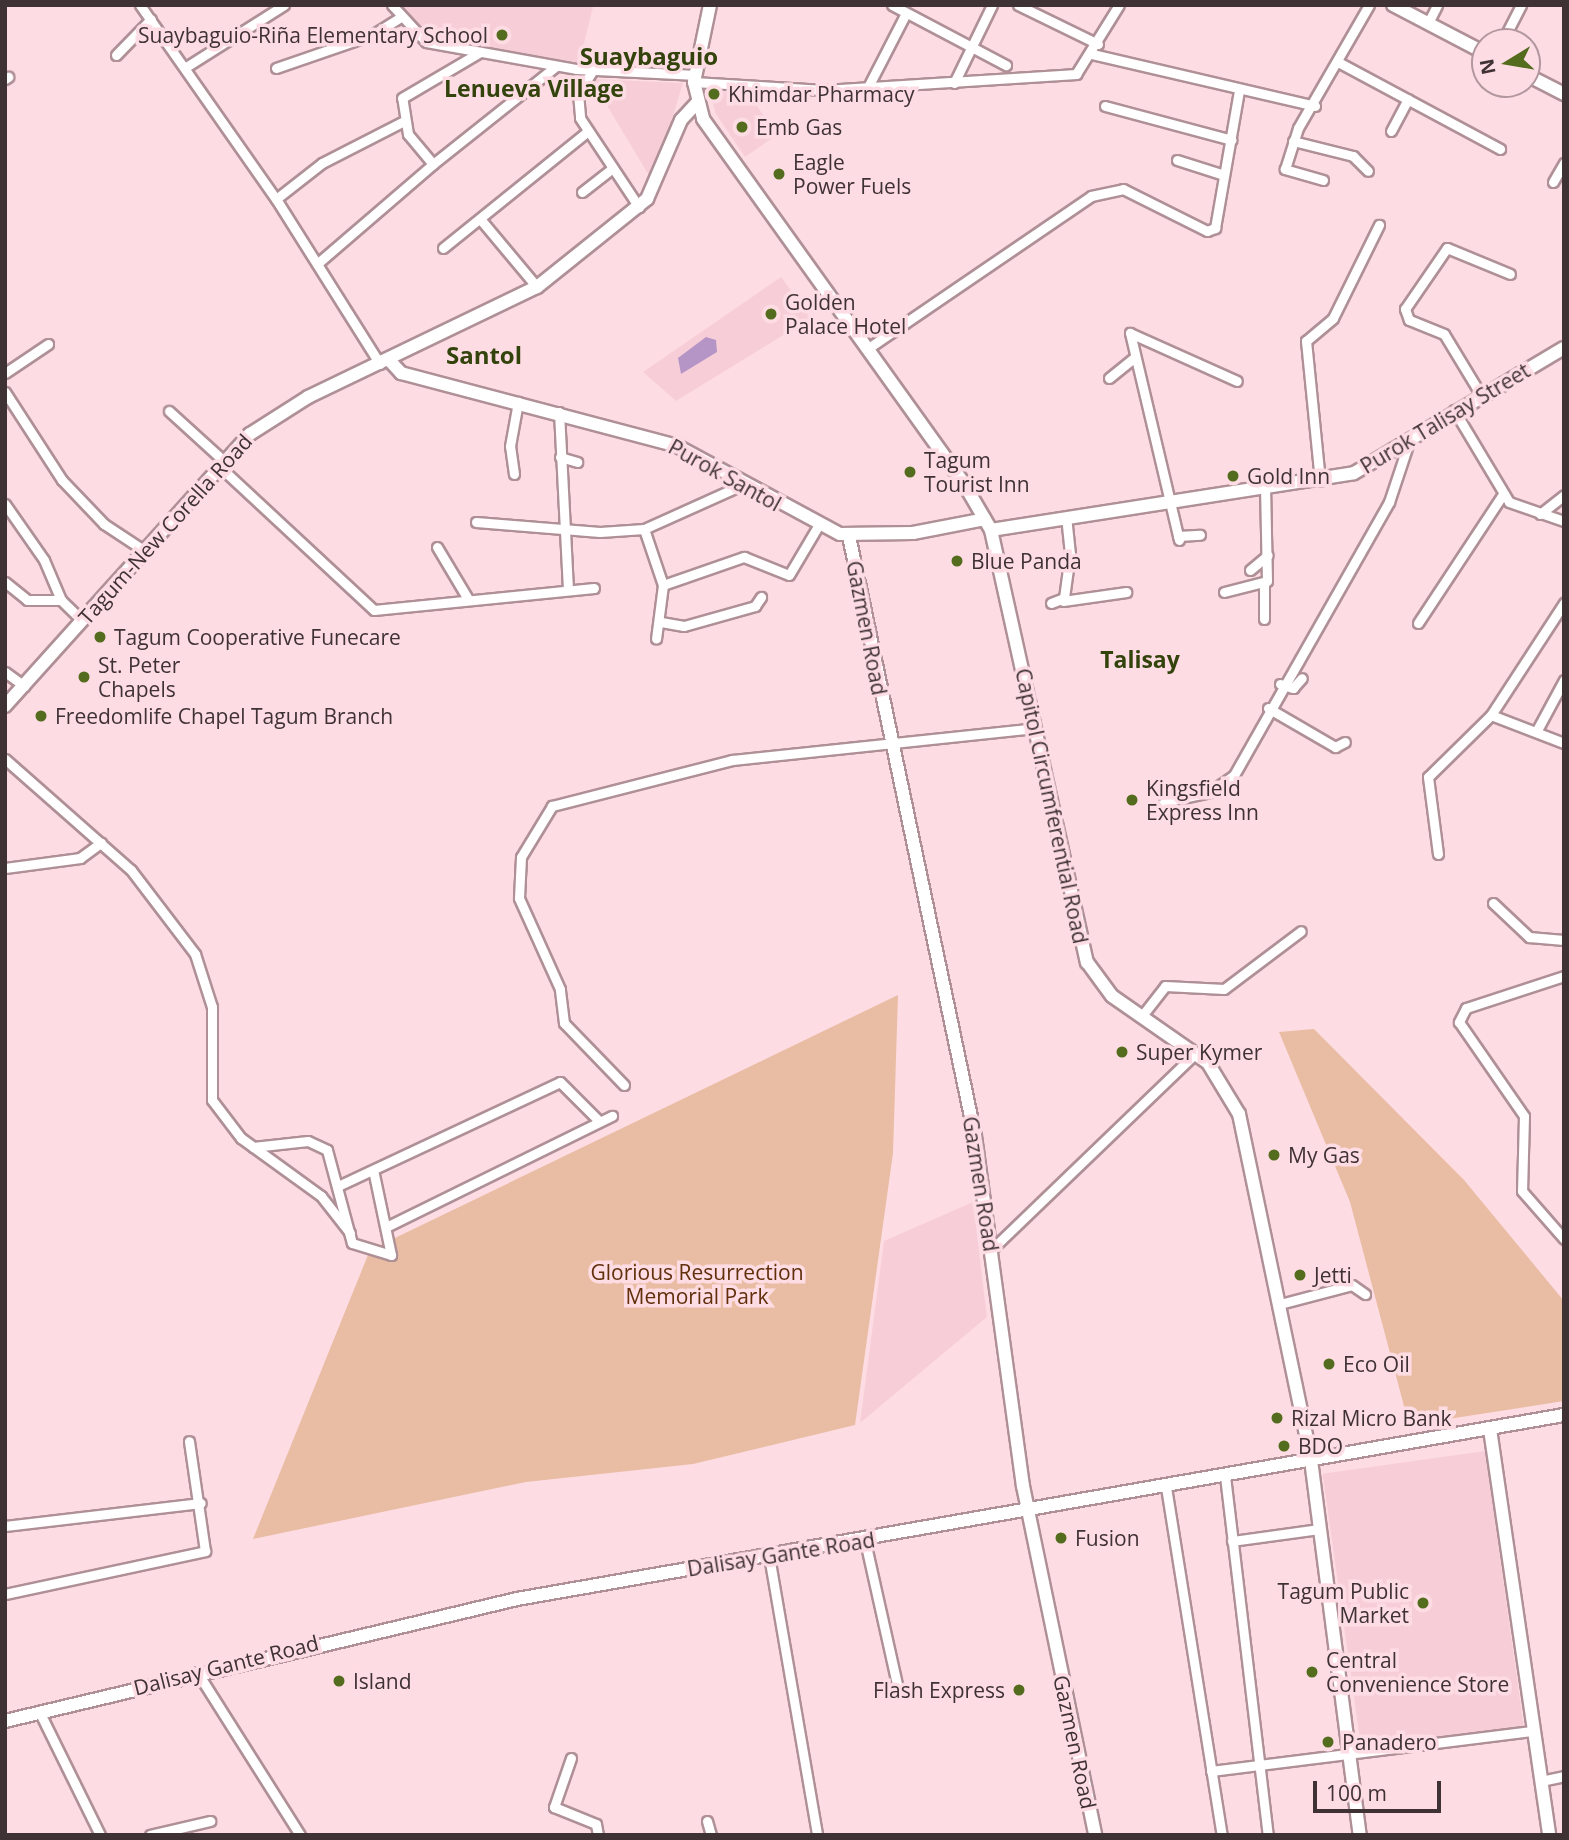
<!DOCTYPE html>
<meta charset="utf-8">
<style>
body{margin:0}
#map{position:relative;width:1569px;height:1840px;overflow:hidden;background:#fedce4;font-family:"Open Sans",sans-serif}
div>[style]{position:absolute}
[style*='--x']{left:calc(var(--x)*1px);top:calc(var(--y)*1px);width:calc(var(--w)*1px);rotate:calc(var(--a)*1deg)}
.built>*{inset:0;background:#f7ced8;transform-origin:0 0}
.green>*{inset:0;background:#e9bda3}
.water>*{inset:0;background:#b595c6}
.roads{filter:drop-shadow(2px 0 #af9097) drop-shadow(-2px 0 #af9097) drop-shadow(0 2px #af9097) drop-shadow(0 -2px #af9097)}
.street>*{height:9px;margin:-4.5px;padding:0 4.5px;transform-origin:4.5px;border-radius:4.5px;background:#fff}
.secondary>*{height:12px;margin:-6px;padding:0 6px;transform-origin:6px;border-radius:6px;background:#fff}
.dots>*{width:19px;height:19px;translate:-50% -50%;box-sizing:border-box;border:4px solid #fedce4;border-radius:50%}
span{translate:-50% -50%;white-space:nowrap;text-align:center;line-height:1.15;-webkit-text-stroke:7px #fedce4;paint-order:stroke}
.poi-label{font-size:21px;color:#3f3235}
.right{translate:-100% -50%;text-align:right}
.left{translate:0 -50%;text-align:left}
.street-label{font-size:21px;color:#3f3235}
.park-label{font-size:21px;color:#612f0a}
.neighbourhood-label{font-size:23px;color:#32430c;font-weight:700}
.quarter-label{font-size:24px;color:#32430c;font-weight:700}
.frame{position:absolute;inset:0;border:7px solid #3f3235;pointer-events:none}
.north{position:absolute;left:1471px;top:28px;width:70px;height:70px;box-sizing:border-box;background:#fedce4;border:2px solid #b2989e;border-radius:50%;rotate:259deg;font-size:19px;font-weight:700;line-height:28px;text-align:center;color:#3f3235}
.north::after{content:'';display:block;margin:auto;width:24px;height:32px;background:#546c1d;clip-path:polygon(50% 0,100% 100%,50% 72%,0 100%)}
.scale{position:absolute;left:1313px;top:1781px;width:128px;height:32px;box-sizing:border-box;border:4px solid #3f3235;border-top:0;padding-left:9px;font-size:21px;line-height:24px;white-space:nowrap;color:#3f3235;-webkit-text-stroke:5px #fedce4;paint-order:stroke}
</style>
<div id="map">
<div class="built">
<i style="clip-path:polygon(396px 5px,585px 5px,593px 7px,578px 67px,424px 41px)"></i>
<i style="clip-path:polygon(591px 79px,683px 83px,653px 182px)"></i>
<i style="clip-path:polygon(709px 91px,748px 93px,777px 135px,745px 157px,716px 114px)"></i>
<i style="clip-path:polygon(781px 277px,811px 318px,676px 401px,643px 372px)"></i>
<i style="clip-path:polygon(973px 1202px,987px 1317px,860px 1423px,884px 1241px)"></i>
<i style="left:1485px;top:1451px;width:280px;height:164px;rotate:82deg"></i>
</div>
<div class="green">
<i style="clip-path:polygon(898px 995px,893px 1153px,855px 1425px,693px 1464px,526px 1482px,253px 1539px,370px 1250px)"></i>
<i style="clip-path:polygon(1314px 1029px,1464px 1180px,1564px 1301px,1564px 1401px,1409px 1425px,1350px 1202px,1279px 1032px)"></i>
</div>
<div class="water">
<i style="clip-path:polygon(706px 337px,716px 340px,717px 352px,681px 374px,678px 358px)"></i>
</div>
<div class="roads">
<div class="street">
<i style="--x:140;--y:5;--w:237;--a:55"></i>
<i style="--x:276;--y:199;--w:195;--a:57.8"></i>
<i style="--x:392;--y:5;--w:50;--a:47.4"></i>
<i style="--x:426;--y:42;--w:152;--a:10.2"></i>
<i style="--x:576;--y:69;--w:119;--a:2.9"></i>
<i style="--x:892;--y:5;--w:129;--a:27.8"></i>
<i style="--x:1018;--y:5;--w:89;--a:26"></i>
<i style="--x:1428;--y:23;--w:20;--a:-63"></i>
<i style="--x:1502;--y:42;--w:42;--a:-62.8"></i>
<i style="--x:1092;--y:54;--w:229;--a:13.1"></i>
<i style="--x:116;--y:55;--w:50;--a:-45.8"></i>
<i style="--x:1338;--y:62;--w:184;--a:28.2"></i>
<i style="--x:186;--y:67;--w:116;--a:-32.3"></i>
<i style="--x:276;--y:68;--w:102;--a:-19"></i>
<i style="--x:372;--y:35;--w:34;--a:-32"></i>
<i style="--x:593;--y:70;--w:27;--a:123"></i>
<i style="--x:578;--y:93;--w:25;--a:85"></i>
<i style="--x:580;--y:118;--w:107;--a:56.5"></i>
<i style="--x:5;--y:79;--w:4;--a:-34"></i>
<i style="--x:694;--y:82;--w:130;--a:3.5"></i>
<i style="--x:824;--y:90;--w:253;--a:-3.6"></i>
<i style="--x:1076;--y:74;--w:81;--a:-58.1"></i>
<i style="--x:954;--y:83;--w:87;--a:-64"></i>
<i style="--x:869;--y:85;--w:81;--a:-62.8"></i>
<i style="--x:1105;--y:106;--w:131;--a:15"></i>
<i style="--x:1391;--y:131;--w:36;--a:-62"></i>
<i style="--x:1293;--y:141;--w:62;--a:14"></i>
<i style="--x:1353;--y:156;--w:21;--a:45"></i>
<i style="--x:1177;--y:160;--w:49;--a:17.7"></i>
<i style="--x:433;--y:164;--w:157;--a:-38.5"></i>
<i style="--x:1323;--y:180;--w:40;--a:-164"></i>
<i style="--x:1285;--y:169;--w:43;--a:-72.4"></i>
<i style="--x:1298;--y:128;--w:142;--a:-60"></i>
<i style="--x:1553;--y:182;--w:22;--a:-60"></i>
<i style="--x:582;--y:192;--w:39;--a:-38"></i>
<i style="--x:276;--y:199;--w:58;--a:-38"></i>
<i style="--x:322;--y:163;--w:90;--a:-27.1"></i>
<i style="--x:481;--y:220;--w:87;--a:50.1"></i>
<i style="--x:443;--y:248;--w:186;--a:-38.9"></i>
<i style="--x:318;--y:263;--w:152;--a:-40.7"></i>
<i style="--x:433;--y:164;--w:39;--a:-130"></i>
<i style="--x:408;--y:134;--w:36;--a:-99"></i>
<i style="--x:402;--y:98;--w:91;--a:-30.5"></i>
<i style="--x:867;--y:349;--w:271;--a:-34.3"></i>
<i style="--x:1091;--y:196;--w:33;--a:-12"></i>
<i style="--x:1123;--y:189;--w:94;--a:26.6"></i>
<i style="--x:1207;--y:231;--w:9;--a:-21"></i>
<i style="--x:1215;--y:228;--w:140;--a:-80.1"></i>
<i style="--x:5;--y:373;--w:52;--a:-34"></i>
<i style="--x:1109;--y:378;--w:33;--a:-39"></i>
<i style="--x:5;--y:392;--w:105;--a:57.1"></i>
<i style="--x:62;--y:480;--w:61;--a:46.3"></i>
<i style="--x:104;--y:524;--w:49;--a:33.4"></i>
<i style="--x:1481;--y:395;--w:71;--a:-121.2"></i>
<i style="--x:1444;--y:334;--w:38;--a:-158"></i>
<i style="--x:1409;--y:320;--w:12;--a:-110"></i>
<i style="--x:1405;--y:309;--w:74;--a:-55.5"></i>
<i style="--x:1447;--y:248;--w:68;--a:22.4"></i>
<i style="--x:1454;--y:410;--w:107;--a:59.1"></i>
<i style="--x:1509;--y:502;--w:58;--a:19.1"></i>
<i style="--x:169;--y:411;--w:74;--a:42.3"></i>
<i style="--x:559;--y:412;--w:178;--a:87.1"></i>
<i style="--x:560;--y:457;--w:18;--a:16"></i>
<i style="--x:220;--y:467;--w:210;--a:42.9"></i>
<i style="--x:374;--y:610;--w:221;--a:-5.7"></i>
<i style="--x:514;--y:474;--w:28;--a:-98"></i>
<i style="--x:510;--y:446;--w:45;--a:-79.7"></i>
<i style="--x:1320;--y:481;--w:141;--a:-95.7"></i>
<i style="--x:1306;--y:341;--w:35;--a:-40"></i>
<i style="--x:1333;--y:318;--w:104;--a:-63.7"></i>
<i style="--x:5;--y:504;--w:68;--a:55.1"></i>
<i style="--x:44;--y:560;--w:43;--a:67"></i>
<i style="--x:61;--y:600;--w:29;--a:44"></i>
<i style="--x:1540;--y:514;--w:31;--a:-38"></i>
<i style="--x:476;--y:522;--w:124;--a:4.6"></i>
<i style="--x:600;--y:532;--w:44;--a:-3.9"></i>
<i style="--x:644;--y:529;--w:110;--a:-24.2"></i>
<i style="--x:644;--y:529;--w:59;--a:71.3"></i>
<i style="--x:663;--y:585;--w:54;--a:97.4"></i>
<i style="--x:1178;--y:536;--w:22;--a:-3"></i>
<i style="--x:1179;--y:540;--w:213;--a:-103.3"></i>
<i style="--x:1130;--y:333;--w:117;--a:24.2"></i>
<i style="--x:437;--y:547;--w:61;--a:59.2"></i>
<i style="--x:1250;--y:570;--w:23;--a:-40"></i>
<i style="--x:5;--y:582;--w:28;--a:39"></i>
<i style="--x:27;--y:600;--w:34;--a:0"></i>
<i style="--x:663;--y:585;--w:86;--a:-19.1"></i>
<i style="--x:744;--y:557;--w:48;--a:21.8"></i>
<i style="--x:789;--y:575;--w:57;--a:-59.4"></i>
<i style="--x:1224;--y:592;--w:44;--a:-14.3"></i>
<i style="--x:1267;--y:581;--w:93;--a:-91.2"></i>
<i style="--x:1063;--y:601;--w:64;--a:-8.1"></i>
<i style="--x:1051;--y:603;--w:14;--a:-21"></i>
<i style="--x:1064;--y:598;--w:44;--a:-82.2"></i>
<i style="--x:1070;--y:554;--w:37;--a:-96"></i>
<i style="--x:1264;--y:619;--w:35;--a:-90"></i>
<i style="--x:661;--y:622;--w:23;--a:10"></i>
<i style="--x:684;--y:626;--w:74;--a:-15.7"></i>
<i style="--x:755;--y:606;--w:11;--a:-56"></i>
<i style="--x:1418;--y:623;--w:154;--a:-56.6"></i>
<i style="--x:5;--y:672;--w:24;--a:36"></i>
<i style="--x:1280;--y:684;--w:14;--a:17"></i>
<i style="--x:1293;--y:688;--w:13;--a:-48"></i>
<i style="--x:1268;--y:708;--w:78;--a:30.2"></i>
<i style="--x:1335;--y:747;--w:11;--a:-27"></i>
<i style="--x:1491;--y:715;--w:78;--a:21"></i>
<i style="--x:1536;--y:732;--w:59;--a:-61.7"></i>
<i style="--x:5;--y:759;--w:168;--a:41.4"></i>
<i style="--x:131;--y:870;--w:106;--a:52.7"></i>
<i style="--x:195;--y:954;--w:56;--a:72.2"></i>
<i style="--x:212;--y:1007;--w:93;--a:90"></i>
<i style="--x:212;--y:1100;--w:48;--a:52.7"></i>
<i style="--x:241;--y:1138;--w:99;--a:35.9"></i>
<i style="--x:321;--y:1196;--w:47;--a:51.9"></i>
<i style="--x:1164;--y:802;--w:47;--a:-12.3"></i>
<i style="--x:1210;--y:792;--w:29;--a:-35"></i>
<i style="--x:1234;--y:775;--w:314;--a:-60.4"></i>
<i style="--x:1389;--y:502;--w:66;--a:-71.6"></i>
<i style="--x:1438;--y:854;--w:78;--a:-97.4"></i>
<i style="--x:1428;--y:777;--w:88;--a:-44.5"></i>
<i style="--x:1491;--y:715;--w:134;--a:-56.9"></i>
<i style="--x:5;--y:868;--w:76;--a:-7.6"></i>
<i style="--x:80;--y:858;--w:26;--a:-36"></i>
<i style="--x:1493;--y:903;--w:50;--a:43.4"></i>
<i style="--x:1529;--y:937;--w:35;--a:5"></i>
<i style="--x:1564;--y:976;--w:103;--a:161.9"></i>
<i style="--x:1466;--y:1008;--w:16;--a:117"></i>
<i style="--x:1459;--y:1022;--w:114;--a:55.3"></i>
<i style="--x:1524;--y:1116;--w:75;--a:91.5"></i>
<i style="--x:1522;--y:1191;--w:64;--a:48.8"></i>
<i style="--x:1141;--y:1017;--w:39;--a:-52"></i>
<i style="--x:1165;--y:986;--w:59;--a:2.9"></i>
<i style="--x:1224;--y:989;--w:96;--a:-37"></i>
<i style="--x:624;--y:1085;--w:86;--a:-134.1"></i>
<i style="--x:564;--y:1023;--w:34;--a:-97"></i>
<i style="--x:560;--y:989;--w:100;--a:-114.3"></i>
<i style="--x:519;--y:898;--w:41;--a:-87.2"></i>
<i style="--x:521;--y:857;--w:60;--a:-58.7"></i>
<i style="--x:552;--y:806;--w:186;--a:-14.3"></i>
<i style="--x:732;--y:760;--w:305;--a:-6"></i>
<i style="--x:253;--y:1147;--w:55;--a:-6.2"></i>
<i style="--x:308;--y:1141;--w:21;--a:25"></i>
<i style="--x:327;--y:1150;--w:96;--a:75"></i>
<i style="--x:352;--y:1243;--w:41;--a:17.1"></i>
<i style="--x:391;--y:1255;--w:83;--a:-101.9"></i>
<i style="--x:338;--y:1186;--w:245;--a:-25.1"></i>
<i style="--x:560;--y:1082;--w:55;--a:45"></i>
<i style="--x:386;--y:1227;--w:252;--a:-26.2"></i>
<i style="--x:992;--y:1249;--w:283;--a:-43.9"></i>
<i style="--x:1280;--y:1304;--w:74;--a:-14.8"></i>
<i style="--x:1352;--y:1285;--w:16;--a:35"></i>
<i style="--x:1225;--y:1476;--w:362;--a:83.2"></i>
<i style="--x:1166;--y:1487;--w:352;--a:80.9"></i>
<i style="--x:5;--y:1526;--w:197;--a:-6.7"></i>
<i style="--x:865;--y:1541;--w:152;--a:77.4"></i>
<i style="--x:1232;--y:1541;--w:89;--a:-7.8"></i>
<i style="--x:769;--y:1556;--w:283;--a:80.2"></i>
<i style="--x:5;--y:1594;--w:205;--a:-12.1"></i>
<i style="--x:205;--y:1551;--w:111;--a:-98.3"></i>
<i style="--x:197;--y:1672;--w:193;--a:57.7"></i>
<i style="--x:39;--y:1711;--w:138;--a:63.8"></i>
<i style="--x:571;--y:1758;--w:52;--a:109.1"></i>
<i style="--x:554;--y:1807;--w:45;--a:22"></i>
<i style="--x:596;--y:1824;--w:11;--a:80"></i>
<i style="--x:1211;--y:1771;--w:325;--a:-7.1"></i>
<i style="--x:1541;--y:1781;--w:24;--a:-12"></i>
<i style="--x:707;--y:1821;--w:15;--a:74"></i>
<i style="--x:150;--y:1835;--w:62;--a:-13.1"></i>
</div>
<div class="secondary">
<i style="--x:710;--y:5;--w:79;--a:101.7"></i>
<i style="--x:694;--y:82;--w:38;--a:76"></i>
<i style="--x:703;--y:119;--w:447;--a:54.4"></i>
<i style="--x:963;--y:482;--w:56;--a:59.7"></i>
<i style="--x:991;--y:530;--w:443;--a:77.5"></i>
<i style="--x:1087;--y:962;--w:42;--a:53.7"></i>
<i style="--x:1112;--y:996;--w:117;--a:34.9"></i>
<i style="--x:1208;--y:1063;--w:60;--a:58.7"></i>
<i style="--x:1239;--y:1114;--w:353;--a:78.2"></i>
<i style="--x:1311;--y:1460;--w:378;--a:82.6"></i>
<i style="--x:1393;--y:5;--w:104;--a:27.6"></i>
<i style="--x:1527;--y:75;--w:42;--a:27.2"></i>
<i style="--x:389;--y:360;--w:18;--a:47"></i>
<i style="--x:401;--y:373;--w:285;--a:14.8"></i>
<i style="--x:677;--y:446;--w:185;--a:28.4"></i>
<i style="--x:840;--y:534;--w:73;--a:-0.8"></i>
<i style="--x:913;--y:533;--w:73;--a:-11"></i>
<i style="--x:991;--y:530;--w:367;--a:-8.9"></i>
<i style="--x:1354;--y:473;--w:244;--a:-30.8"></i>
<i style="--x:849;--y:536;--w:613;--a:78.14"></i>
<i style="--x:975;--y:1136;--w:353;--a:82.2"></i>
<i style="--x:1023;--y:1486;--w:356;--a:78.3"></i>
<i style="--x:5;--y:706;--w:366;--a:-48"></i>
<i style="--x:250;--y:434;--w:69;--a:-32.5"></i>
<i style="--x:308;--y:397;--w:254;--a:-25.7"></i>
<i style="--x:537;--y:287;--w:141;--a:-38.7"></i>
<i style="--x:647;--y:199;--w:86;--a:-66.7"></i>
<i style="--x:681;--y:120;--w:22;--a:-47"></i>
<i style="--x:1490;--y:1429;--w:410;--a:81.7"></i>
<i style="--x:5;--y:1721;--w:526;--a:-13.4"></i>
<i style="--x:517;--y:1599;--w:1063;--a:-9.97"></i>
</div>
</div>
<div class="dots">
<i style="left:502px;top:35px;background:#546c1d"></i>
<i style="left:714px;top:94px;background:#546c1d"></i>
<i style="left:742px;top:127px;background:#546c1d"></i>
<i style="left:779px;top:174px;background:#546c1d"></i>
<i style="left:771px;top:314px;background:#546c1d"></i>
<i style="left:910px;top:472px;background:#546c1d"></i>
<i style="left:1233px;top:476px;background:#546c1d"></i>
<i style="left:957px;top:561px;background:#546c1d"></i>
<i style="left:100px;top:637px;background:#546c1d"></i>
<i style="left:84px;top:677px;background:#546c1d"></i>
<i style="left:41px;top:716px;background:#546c1d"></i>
<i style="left:1132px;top:800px;background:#546c1d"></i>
<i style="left:1122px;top:1052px;background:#546c1d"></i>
<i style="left:1274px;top:1155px;background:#546c1d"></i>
<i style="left:1300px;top:1275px;background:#546c1d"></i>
<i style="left:1329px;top:1364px;background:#546c1d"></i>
<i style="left:1277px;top:1418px;background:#546c1d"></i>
<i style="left:1284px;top:1446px;background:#546c1d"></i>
<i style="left:1061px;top:1538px;background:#546c1d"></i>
<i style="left:1423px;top:1603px;background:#546c1d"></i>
<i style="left:1312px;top:1672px;background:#546c1d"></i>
<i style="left:339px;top:1681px;background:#546c1d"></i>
<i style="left:1019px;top:1690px;background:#546c1d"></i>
<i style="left:1328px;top:1742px;background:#546c1d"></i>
</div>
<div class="poi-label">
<span class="right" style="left:488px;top:35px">Suaybaguio-Riña Elementary School</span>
<span class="left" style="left:728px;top:94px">Khimdar Pharmacy</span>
<span class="left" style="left:756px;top:127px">Emb Gas</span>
<span class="left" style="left:793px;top:174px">Eagle<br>Power Fuels</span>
<span class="left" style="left:785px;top:314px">Golden<br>Palace Hotel</span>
<span class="left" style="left:924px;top:472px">Tagum<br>Tourist Inn</span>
<span class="left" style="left:1247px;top:476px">Gold Inn</span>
<span class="left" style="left:971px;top:561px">Blue Panda</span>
<span class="left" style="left:114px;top:637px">Tagum Cooperative Funecare</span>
<span class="left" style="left:98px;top:677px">St. Peter<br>Chapels</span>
<span class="left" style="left:55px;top:716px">Freedomlife Chapel Tagum Branch</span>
<span class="left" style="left:1146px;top:800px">Kingsfield<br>Express Inn</span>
<span class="left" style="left:1136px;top:1052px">Super Kymer</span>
<span class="left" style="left:1288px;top:1155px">My Gas</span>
<span class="left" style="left:1314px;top:1275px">Jetti</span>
<span class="left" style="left:1343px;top:1364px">Eco Oil</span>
<span class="left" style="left:1291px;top:1418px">Rizal Micro Bank</span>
<span class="left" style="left:1298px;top:1446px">BDO</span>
<span class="left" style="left:1075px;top:1538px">Fusion</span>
<span class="right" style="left:1409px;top:1603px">Tagum Public<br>Market</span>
<span class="left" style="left:1326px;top:1672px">Central<br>Convenience Store</span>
<span class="left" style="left:353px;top:1681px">Island</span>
<span class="right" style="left:1005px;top:1690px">Flash Express</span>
<span class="left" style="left:1342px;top:1742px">Panadero</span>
</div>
<div class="street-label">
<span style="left:1445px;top:418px;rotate:-31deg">Purok Talisay Street</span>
<span style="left:725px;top:475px;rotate:29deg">Purok Santol</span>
<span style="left:165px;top:529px;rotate:-48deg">Tagum-New Corella Road</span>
<span style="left:867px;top:628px;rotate:79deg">Gazmen Road</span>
<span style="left:1052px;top:806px;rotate:78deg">Capitol Circumferential Road</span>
<span style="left:981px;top:1184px;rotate:81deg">Gazmen Road</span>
<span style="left:781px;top:1554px;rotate:-9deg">Dalisay Gante Road</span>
<span style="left:226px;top:1665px;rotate:-14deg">Dalisay Gante Road</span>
<span style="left:1075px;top:1742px;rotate:78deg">Gazmen Road</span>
</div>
<div class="park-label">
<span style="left:697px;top:1284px">Glorious Resurrection<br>Memorial Park</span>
</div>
<div class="neighbourhood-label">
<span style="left:534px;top:88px">Lenueva Village</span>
<span style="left:1140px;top:659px">Talisay</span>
</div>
<div class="quarter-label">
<span style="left:649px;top:56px">Suaybaguio</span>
<span style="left:484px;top:355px">Santol</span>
</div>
<div class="frame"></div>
<div class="north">N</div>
<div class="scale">100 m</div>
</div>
